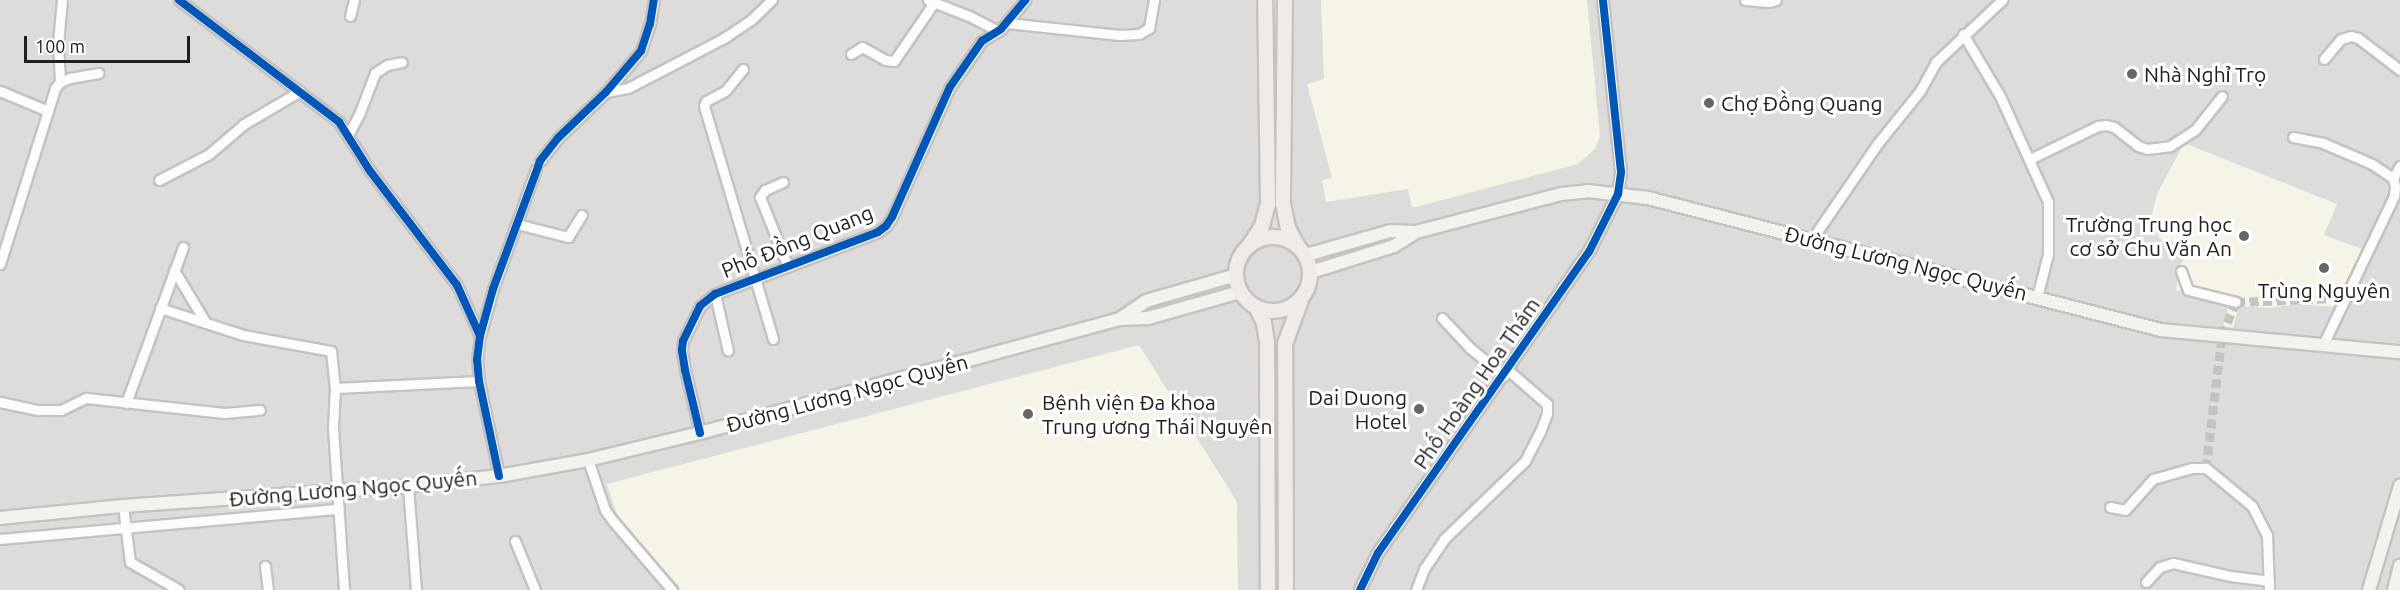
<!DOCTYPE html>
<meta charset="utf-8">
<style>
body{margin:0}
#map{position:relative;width:2400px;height:590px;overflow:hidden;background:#eeecea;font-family:Ubuntu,sans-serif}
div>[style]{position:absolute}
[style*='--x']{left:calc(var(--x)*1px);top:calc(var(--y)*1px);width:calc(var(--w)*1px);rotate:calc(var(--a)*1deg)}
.residential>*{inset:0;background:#dddcdb;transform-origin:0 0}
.education>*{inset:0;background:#f6f4e7}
.minor-tunnel>*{height:9px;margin-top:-4.5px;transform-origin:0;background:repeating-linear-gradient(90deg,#c5c3c2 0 9px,transparent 0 13.5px)}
.roads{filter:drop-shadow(2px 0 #c4c3c2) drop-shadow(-2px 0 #c4c3c2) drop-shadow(0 2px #c4c3c2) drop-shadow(0 -2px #c4c3c2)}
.minor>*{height:9px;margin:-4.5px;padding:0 4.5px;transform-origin:4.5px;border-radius:4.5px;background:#fcfcfc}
.tertiary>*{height:10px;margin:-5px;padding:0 5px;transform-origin:5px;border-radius:5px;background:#fcfcfc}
.secondary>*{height:12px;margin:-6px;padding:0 6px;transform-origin:6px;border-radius:6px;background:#f3f3ed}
.primary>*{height:14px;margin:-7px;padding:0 7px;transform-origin:7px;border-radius:7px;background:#f1ebe7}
.primary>.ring{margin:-7px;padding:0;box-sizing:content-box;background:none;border:14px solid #f1ebe7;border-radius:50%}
.cycleway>*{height:8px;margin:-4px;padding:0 4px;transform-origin:4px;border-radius:4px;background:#0057b8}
.dots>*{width:16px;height:16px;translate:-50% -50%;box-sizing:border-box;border:3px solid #fff;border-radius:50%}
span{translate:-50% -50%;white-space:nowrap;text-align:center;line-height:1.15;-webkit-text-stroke:6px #fff;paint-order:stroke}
.poi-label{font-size:21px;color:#202020}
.left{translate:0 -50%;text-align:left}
.right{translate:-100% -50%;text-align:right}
.street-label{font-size:21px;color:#202020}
.scale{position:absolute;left:24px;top:36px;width:166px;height:27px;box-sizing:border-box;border:3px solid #202020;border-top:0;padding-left:8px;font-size:18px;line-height:21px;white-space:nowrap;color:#202020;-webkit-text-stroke:4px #fff;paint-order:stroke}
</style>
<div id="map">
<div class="residential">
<i style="left:0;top:0;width:2400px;height:590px"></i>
</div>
<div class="education">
<i style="clip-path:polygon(1321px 0,1587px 0,1600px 136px,1595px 149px,1578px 164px,1412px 208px,1408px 189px,1326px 202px,1322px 180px,1332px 178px,1307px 84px,1324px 79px)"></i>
<i style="clip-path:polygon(2184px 143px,2337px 204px,2324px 235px,2362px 249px,2333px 307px,2300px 304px,2270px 308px,2239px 306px,2233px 328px,2223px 326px,2229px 304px,2176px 290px,2179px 268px,2190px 246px,2158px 238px,2163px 222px,2151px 219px,2157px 194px)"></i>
<i style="clip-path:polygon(1139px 345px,1237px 502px,1238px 590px,681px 590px,618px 518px,607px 484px)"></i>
</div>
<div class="minor-tunnel">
<i style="--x:2206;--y:468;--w:134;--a:-83.1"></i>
<i style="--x:2222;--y:335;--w:36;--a:-67"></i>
<i style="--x:2236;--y:302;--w:98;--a:-2.3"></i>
</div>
<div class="roads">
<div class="minor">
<i style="--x:179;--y:0;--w:201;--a:37.3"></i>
<i style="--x:339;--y:122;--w:58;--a:57.7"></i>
<i style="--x:370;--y:171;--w:143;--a:52.7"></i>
<i style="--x:457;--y:285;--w:56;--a:65.7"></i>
<i style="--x:928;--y:0;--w:44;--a:21.3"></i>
<i style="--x:969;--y:16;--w:33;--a:27"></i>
<i style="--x:1745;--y:0;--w:24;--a:5"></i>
<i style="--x:1769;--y:2;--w:7;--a:-16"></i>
<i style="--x:350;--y:16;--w:16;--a:-76"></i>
<i style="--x:1007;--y:23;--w:113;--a:6.1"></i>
<i style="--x:1119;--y:35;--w:20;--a:-3"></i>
<i style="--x:1139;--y:34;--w:12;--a:-31"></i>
<i style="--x:1149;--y:28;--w:28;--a:-80"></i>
<i style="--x:1963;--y:34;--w:72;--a:59.2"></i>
<i style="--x:2000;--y:96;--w:116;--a:65.6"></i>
<i style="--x:2048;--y:202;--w:52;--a:90"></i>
<i style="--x:2048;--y:254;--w:44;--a:104.3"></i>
<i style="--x:851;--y:54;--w:13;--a:-32"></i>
<i style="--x:862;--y:47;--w:26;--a:29"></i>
<i style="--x:885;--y:60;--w:9;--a:6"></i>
<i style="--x:894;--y:61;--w:69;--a:-55.6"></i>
<i style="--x:2324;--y:59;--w:26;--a:-50"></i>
<i style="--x:2341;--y:39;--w:10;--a:-17"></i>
<i style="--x:2351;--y:36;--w:7;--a:16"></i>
<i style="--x:2358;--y:38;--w:53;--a:37.3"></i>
<i style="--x:743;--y:69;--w:28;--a:129"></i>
<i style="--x:725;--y:91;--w:21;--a:152"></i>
<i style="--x:706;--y:101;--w:5;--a:112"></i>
<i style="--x:704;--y:106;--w:243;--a:73.5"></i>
<i style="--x:60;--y:82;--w:39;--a:-93"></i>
<i style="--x:58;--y:43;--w:43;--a:-84.7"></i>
<i style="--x:0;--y:91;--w:52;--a:22.6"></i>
<i style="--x:606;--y:92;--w:22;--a:-10"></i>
<i style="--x:628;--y:88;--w:108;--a:-27.5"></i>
<i style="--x:724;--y:38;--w:32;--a:-34"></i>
<i style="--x:751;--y:20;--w:29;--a:-44"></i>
<i style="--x:348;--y:135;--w:26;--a:-62"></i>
<i style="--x:360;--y:112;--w:42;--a:-69"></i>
<i style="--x:375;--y:73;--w:14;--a:-34"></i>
<i style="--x:387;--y:65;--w:15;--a:-11"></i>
<i style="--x:2293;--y:137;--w:31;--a:11"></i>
<i style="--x:2323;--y:143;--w:53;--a:23.2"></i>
<i style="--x:2372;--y:164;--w:25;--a:34"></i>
<i style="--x:2393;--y:178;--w:9;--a:77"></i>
<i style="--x:2395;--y:187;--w:9;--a:96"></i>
<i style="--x:2394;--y:196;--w:165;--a:115.5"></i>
<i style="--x:2030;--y:159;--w:76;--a:-25.9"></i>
<i style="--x:2098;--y:126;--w:8;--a:-7"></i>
<i style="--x:2106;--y:125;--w:8;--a:14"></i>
<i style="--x:2114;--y:127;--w:31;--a:38"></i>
<i style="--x:2138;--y:146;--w:9;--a:18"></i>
<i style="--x:2147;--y:149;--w:23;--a:-7"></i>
<i style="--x:2170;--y:146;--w:30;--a:-33"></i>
<i style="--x:2195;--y:130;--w:43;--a:-51.5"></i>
<i style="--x:540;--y:161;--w:29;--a:-52"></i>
<i style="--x:558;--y:138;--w:66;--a:-43.8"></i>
<i style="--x:606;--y:92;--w:54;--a:-49.5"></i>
<i style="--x:641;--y:51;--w:28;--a:-72"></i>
<i style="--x:650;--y:24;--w:24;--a:-81"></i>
<i style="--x:2393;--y:178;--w:14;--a:-60"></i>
<i style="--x:159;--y:180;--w:56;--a:-27.5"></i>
<i style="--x:209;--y:154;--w:46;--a:-40.6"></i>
<i style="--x:244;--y:124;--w:65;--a:-30.5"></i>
<i style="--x:783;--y:182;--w:20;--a:156"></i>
<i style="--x:765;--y:190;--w:9;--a:126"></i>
<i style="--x:760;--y:197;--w:75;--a:68.2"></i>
<i style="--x:517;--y:224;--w:53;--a:14.3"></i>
<i style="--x:568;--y:237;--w:26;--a:-58"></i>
<i style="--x:1812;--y:239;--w:116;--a:-55.5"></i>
<i style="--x:1878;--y:143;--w:67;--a:-51.1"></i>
<i style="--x:1920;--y:91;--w:33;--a:-61"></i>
<i style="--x:1936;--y:62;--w:91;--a:-43.2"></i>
<i style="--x:0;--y:264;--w:184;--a:-72.6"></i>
<i style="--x:55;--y:88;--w:8;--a:-50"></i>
<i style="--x:60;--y:82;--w:11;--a:-22"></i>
<i style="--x:70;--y:78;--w:29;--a:-10"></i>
<i style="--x:174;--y:270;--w:62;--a:58.9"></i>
<i style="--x:2181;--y:271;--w:20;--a:70"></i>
<i style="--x:2188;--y:290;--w:49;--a:14"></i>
<i style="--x:715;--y:294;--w:58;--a:77.2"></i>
<i style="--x:160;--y:308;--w:87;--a:18"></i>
<i style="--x:243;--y:335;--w:89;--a:10.3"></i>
<i style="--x:331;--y:351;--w:37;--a:84"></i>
<i style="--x:335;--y:388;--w:40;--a:92.9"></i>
<i style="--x:333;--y:428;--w:162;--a:86.1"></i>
<i style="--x:1442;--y:318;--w:41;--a:47"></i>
<i style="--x:1470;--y:348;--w:44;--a:39.5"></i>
<i style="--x:335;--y:388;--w:144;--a:-2.8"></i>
<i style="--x:0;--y:402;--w:40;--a:12"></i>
<i style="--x:39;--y:410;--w:22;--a:0"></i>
<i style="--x:61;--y:410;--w:28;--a:-26"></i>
<i style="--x:86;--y:398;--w:139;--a:6.2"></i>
<i style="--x:224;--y:413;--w:36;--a:-5"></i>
<i style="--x:126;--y:403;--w:166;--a:-69.9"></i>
<i style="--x:700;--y:433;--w:65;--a:-103.4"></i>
<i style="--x:685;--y:370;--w:20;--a:-99"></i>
<i style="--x:682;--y:350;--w:9;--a:-84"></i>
<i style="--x:683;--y:341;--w:39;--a:-64"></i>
<i style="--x:700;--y:306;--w:19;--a:-39"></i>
<i style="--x:715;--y:294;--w:174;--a:-20.8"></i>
<i style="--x:878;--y:232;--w:10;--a:-37"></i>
<i style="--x:886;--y:226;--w:11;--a:-56"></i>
<i style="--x:892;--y:217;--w:142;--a:-66"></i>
<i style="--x:950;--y:87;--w:56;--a:-55.2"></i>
<i style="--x:982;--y:41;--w:22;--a:-32"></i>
<i style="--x:1001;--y:29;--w:38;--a:-50"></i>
<i style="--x:588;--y:460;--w:53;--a:71.2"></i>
<i style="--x:605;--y:510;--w:14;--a:54"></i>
<i style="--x:613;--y:521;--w:91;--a:49.5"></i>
<i style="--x:499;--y:476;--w:97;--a:-101.9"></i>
<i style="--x:479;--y:381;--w:21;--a:-95"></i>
<i style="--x:477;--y:360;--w:24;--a:-83"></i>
<i style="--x:480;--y:336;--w:49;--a:-74.5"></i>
<i style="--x:493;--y:289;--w:127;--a:-70.3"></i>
<i style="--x:408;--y:486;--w:104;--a:85.6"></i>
<i style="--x:123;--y:506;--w:56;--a:82.9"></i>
<i style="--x:130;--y:562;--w:56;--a:29.7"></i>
<i style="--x:2110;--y:507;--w:15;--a:11"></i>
<i style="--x:2125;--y:510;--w:42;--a:-47.9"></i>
<i style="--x:2153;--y:479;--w:41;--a:-15.8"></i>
<i style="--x:2192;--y:468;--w:14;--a:0"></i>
<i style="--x:2206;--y:468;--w:60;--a:39.6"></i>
<i style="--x:2252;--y:506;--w:33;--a:63"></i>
<i style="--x:2267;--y:535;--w:55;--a:87.9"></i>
<i style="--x:0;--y:539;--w:340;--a:-5.1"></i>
<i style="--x:515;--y:541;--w:53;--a:67.8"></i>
<i style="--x:265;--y:566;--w:24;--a:83"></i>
<i style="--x:2146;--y:582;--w:21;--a:-47"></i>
<i style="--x:2160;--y:567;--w:14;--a:-17"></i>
<i style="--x:2173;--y:563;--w:58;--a:12.8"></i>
<i style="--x:2230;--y:576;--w:39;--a:7"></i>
<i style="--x:1416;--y:590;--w:22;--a:-69"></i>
<i style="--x:1424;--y:569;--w:36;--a:-56"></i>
<i style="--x:1444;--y:539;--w:112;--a:-43.9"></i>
<i style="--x:1525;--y:461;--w:33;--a:-63"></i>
<i style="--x:1540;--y:432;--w:19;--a:-69"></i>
<i style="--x:1547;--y:414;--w:10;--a:-90"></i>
<i style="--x:1547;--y:404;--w:52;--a:-138.9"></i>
</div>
<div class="tertiary">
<i style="--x:1360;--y:590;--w:41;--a:-64.1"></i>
<i style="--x:1378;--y:553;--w:368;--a:-55"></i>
<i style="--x:1589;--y:252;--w:65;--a:-63.4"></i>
<i style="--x:1618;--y:194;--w:22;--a:-82"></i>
<i style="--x:1621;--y:172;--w:173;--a:-96"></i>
</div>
<div class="secondary">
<i style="--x:1306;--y:255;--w:88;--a:-15.8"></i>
<i style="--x:1391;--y:231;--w:25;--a:2"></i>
<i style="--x:1416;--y:232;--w:150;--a:-14.7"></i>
<i style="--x:1561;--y:194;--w:27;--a:-6"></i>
<i style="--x:1588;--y:191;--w:60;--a:6.7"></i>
<i style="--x:1648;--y:198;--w:530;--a:14.43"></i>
<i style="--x:2161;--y:330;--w:240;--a:5.3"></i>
<i style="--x:1311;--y:272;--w:87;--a:-17.4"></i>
<i style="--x:1394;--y:246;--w:26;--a:-32"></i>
<i style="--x:1121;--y:318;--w:30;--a:-34"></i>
<i style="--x:1146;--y:301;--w:94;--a:-16.1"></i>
<i style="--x:0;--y:518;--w:124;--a:-5.6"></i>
<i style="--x:123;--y:506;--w:286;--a:-4"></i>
<i style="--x:408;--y:486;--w:92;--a:-6.3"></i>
<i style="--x:499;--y:476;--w:90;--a:-10.2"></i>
<i style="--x:588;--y:460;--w:115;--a:-13.6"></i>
<i style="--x:700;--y:433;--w:435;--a:-15.2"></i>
<i style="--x:1120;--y:319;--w:28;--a:-2"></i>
<i style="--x:1148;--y:318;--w:96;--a:-15.8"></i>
<i style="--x:2369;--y:590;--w:109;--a:-73.4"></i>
<i style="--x:2394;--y:590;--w:25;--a:-76"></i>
</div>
<div class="primary">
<i style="--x:1285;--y:0;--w:203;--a:90.6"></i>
<i style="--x:1283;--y:203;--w:25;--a:79"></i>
<i style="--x:1288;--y:228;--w:19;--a:62"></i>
<i class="ring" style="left:1236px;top:237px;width:60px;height:60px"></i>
<i style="--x:1249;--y:246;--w:24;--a:-57"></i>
<i style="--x:1262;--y:226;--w:23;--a:-75"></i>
<i style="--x:1268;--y:204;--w:204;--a:-90.8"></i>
<i style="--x:1257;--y:308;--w:17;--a:65"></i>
<i style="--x:1264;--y:323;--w:20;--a:81"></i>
<i style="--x:1267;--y:343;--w:247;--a:89.8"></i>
<i style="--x:1286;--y:590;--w:246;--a:-90.2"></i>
<i style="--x:1285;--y:344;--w:47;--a:-70"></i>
</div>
</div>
<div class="cycleway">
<i style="--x:179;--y:0;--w:201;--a:37.3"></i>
<i style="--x:339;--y:122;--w:58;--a:57.7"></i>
<i style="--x:370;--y:171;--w:143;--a:52.7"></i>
<i style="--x:457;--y:285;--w:56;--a:65.7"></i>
<i style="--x:700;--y:433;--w:65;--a:-103.4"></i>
<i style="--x:685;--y:370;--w:20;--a:-99"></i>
<i style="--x:682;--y:350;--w:9;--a:-84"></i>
<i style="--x:683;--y:341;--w:39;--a:-64"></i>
<i style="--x:700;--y:306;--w:19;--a:-39"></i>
<i style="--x:715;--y:294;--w:174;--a:-20.8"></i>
<i style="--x:878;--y:232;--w:10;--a:-37"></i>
<i style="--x:886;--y:226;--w:11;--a:-56"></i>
<i style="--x:892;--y:217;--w:142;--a:-66"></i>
<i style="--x:950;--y:87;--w:56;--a:-55.2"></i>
<i style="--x:982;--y:41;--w:22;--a:-32"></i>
<i style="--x:1001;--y:29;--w:38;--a:-50"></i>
<i style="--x:499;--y:476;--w:97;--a:-101.9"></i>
<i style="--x:479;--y:381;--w:21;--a:-95"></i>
<i style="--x:477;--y:360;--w:24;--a:-83"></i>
<i style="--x:480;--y:336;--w:49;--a:-74.5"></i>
<i style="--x:493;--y:289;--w:136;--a:-69.8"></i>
<i style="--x:540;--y:161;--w:29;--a:-52"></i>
<i style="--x:558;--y:138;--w:66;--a:-43.8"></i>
<i style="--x:606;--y:92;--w:54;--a:-49.5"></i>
<i style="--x:641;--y:51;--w:28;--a:-72"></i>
<i style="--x:650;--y:24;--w:24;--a:-81"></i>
<i style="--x:1360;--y:590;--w:41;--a:-64.1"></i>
<i style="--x:1378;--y:553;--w:368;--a:-55"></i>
<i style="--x:1589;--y:252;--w:65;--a:-63.4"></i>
<i style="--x:1618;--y:194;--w:22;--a:-82"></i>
<i style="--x:1621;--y:172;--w:173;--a:-96"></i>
</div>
<div class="dots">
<i style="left:2132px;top:74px;background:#686767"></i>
<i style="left:1709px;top:103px;background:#686767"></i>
<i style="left:2244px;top:236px;background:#686767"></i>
<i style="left:2324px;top:268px;background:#686767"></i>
<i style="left:1419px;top:409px;background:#686767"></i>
<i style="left:1028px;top:414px;background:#686767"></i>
</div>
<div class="poi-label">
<span class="left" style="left:2144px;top:74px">Nhà Nghỉ Trọ</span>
<span class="left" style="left:1721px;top:103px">Chợ Đồng Quang</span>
<span class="right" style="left:2232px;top:236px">Trường Trung học<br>cơ sở Chu Văn An</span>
<span style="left:2324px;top:290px">Trùng Nguyên</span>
<span class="right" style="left:1407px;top:409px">Dai Duong<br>Hotel</span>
<span class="left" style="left:1042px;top:414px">Bệnh viện Đa khoa<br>Trung ương Thái Nguyên</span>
</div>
<div class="street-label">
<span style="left:797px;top:241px;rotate:-22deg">Phố Đồng Quang</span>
<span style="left:1906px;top:263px;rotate:14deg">Đường Lương Ngọc Quyến</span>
<span style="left:1476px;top:383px;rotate:-55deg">Phố Hoàng Hoa Thám</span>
<span style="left:847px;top:393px;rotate:-15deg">Đường Lương Ngọc Quyến</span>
<span style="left:353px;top:488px;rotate:-5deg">Đường Lương Ngọc Quyến</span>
</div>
<div class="scale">100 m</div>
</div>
